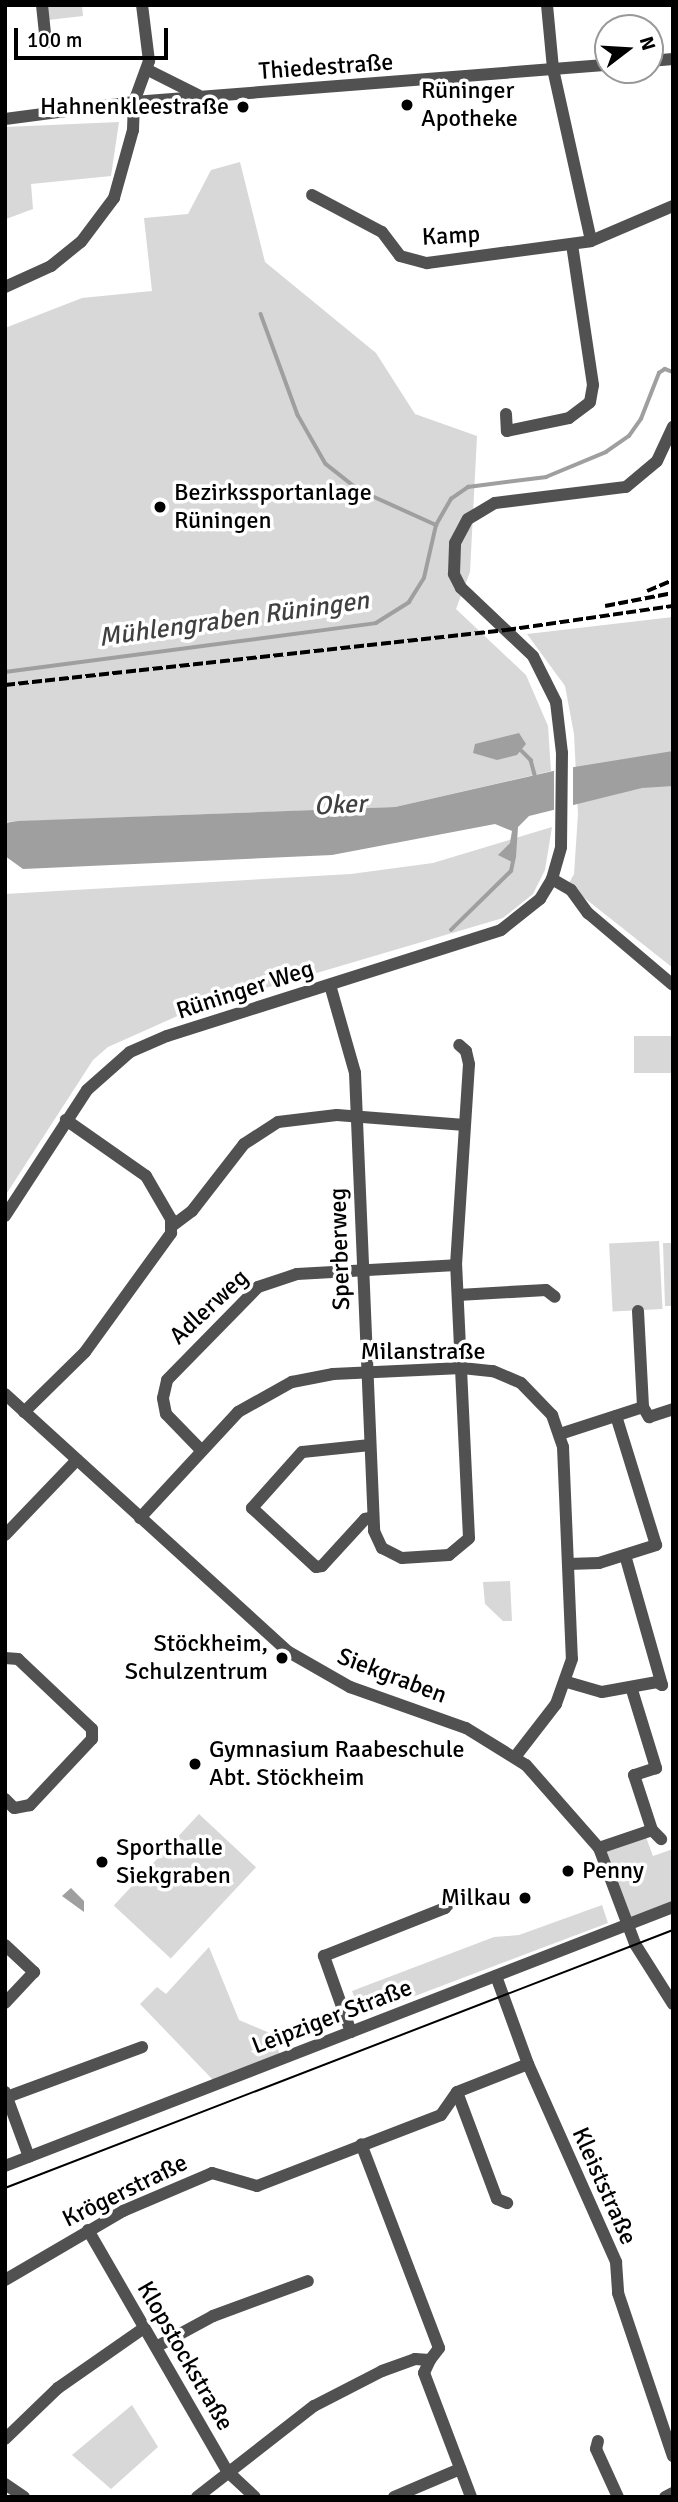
<!DOCTYPE html>
<meta charset="utf-8">
<style>
body{margin:0}
#map{position:relative;width:678px;height:2502px;overflow:hidden;background:#fff;font-family:Signika,sans-serif}
div>[style]{position:absolute}
[style*='--x']{left:calc(var(--x)*1px);top:calc(var(--y)*1px);width:calc(var(--w)*1px);rotate:calc(var(--a)*1deg)}
.green>*{inset:0;background:#d8d8d8;transform-origin:0 0}
.water>*{inset:0;background:#9f9f9f}
.pier>*{inset:0;background:#fff}
.stream>*{height:3.5px;margin:-1.75px;padding:0 1.75px;transform-origin:1.75px;border-radius:1.75px;background:#9f9f9f}
.minor>*{height:12px;margin:-6px;padding:0 6px;transform-origin:6px;border-radius:6px;background:#515151}
.tram>*{height:2px;margin:-1px;padding:0 1px;transform-origin:1px;border-radius:1px;background:#000}
.rail>*{height:3.5px;margin-top:-1.75px;transform-origin:0;background:repeating-linear-gradient(90deg,#000 0 10px,transparent 0 13.5px)}
.dots>*{width:19px;height:19px;translate:-50% -50%;box-sizing:border-box;border:4px solid #fff;border-radius:50%}
span{translate:-50% -50%;white-space:nowrap;text-align:center;line-height:1.15;-webkit-text-stroke:7px #fff;paint-order:stroke}
.street-label{font-size:24px;color:#000}
.poi-label{font-size:24px;color:#000}
.left{translate:0 -50%;text-align:left}
.right{translate:-100% -50%;text-align:right}
.water-label{font-size:26px;color:#404040;font-style:italic}
.frame{position:absolute;inset:0;border:7px solid #000;pointer-events:none}
.north{position:absolute;left:594px;top:14px;width:70px;height:70px;box-sizing:border-box;background:#fff;border:2px solid #999;border-radius:50%;rotate:73deg;font-size:19px;font-weight:700;line-height:28px;text-align:center;color:#000}
.north::after{content:'';display:block;margin:auto;width:24px;height:32px;background:#000;clip-path:polygon(50% 0,100% 100%,50% 72%,0 100%)}
.scale{position:absolute;left:14px;top:28px;width:154px;height:32px;box-sizing:border-box;border:4px solid #000;border-top:0;padding-left:9px;font-size:21px;line-height:24px;white-space:nowrap;color:#000;-webkit-text-stroke:5px #fff;paint-order:stroke}
</style>
<div id="map">
<div class="green">
<i style="clip-path:polygon(47px 5px,82px 5px,83px 16px,48px 20px)"></i>
<i style="clip-path:polygon(119px 122px,111px 176px,31px 184px,33px 209px,6px 219px,5px 229px,5px 127px)"></i>
<i style="clip-path:polygon(240px 162px,265px 262px,376px 353px,415px 414px,477px 436px,470px 572px,456px 609px,526px 675px,548px 726px,551px 771px,395px 807px,5px 822px,5px 328px,82px 298px,152px 291px,144px 218px,188px 214px,211px 170px)"></i>
<i style="clip-path:polygon(673px 617px,673px 968px,568px 885px,574px 874px,578px 814px,574px 734px,565px 686px,527px 634px)"></i>
<i style="clip-path:polygon(552px 827px,545px 870px,533px 894px,503px 918px,191px 1010px,108px 1047px,93px 1060px,5px 1196px,5px 894px,351px 874px,433px 863px)"></i>
<i style="left:673px;top:1036px;width:37px;height:39px;rotate:90deg"></i>
<i style="left:659px;top:1241px;width:68px;height:50px;rotate:87deg"></i>
<i style="clip-path:polygon(663px 1243px,673px 1243px,673px 1306px,665px 1306px)"></i>
<i style="clip-path:polygon(510px 1581px,512px 1621px,503px 1621px,485px 1604px,483px 1582px)"></i>
<i style="left:199px;top:1814px;width:78px;height:125px;rotate:43deg"></i>
<i style="clip-path:polygon(646px 1837px,653px 1856px,673px 1849px,673px 1902px,631px 1918px,604px 1852px)"></i>
<i style="clip-path:polygon(602px 1905px,608px 1923px,362px 2016px,352px 1991px,494px 1937px,519px 1935px)"></i>
<i style="clip-path:polygon(209px 1947px,239px 2020px,272px 2034px,280px 2055px,213px 2080px,140px 2004px,157px 1987px,166px 1994px)"></i>
<i style="clip-path:polygon(132px 2405px,158px 2447px,111px 2489px,72px 2455px)"></i>
</div>
<div class="water">
<i style="clip-path:polygon(519px 733px,526px 744px,517px 755px,497px 760px,473px 753px,475px 744px)"></i>
<i style="clip-path:polygon(673px 751px,673px 786px,642px 788px,529px 816px,518px 827px,516px 857px,512px 862px,498px 855px,510px 843px,512px 831px,495px 824px,332px 855px,23px 869px,5px 856px,5px 823px,18px 821px,395px 807px,562px 769px)"></i>
<i style="clip-path:polygon(71px 1888px,84px 1901px,84px 1912px,62px 1896px)"></i>
</div>
<div class="pier">
<i style="clip-path:polygon(573px 763px,573px 809px,554px 813px,554px 767px)"></i>
</div>
<div class="stream">
<i style="--x:261;--y:314;--w:108;--a:69.9"></i>
<i style="--x:298;--y:415;--w:56;--a:60.3"></i>
<i style="--x:326;--y:464;--w:42;--a:38.2"></i>
<i style="--x:359;--y:490;--w:85;--a:24.4"></i>
<i style="--x:5;--y:672;--w:374;--a:-7.5"></i>
<i style="--x:376;--y:623;--w:39;--a:-32"></i>
<i style="--x:409;--y:602;--w:28;--a:-58"></i>
<i style="--x:424;--y:578;--w:54;--a:-77.2"></i>
<i style="--x:436;--y:525;--w:30;--a:-60"></i>
<i style="--x:451;--y:499;--w:21;--a:-35"></i>
<i style="--x:468;--y:487;--w:79;--a:-7.3"></i>
<i style="--x:546;--y:477;--w:65;--a:-22.6"></i>
<i style="--x:606;--y:452;--w:28;--a:-35"></i>
<i style="--x:629;--y:436;--w:21;--a:-55"></i>
<i style="--x:641;--y:419;--w:49;--a:-68.6"></i>
<i style="--x:659;--y:373;--w:7;--a:-34"></i>
<i style="--x:665;--y:369;--w:9;--a:21"></i>
<i style="--x:522;--y:751;--w:13;--a:45"></i>
<i style="--x:531;--y:760;--w:20;--a:75"></i>
<i style="--x:451;--y:930;--w:84;--a:-44.5"></i>
<i style="--x:511;--y:871;--w:14;--a:-78"></i>
</div>
<div class="minor">
<i style="--x:42;--y:5;--w:38;--a:84"></i>
<i style="--x:547;--y:5;--w:64;--a:84.6"></i>
<i style="--x:553;--y:69;--w:176;--a:77.5"></i>
<i style="--x:650;--y:61;--w:23;--a:-5"></i>
<i style="--x:148;--y:70;--w:56;--a:26.6"></i>
<i style="--x:5;--y:119;--w:130;--a:-7.5"></i>
<i style="--x:134;--y:102;--w:475;--a:-4.5"></i>
<i style="--x:312;--y:195;--w:79;--a:27.9"></i>
<i style="--x:382;--y:232;--w:30;--a:53"></i>
<i style="--x:400;--y:256;--w:28;--a:15"></i>
<i style="--x:427;--y:263;--w:165;--a:-7.6"></i>
<i style="--x:591;--y:241;--w:89;--a:-23.1"></i>
<i style="--x:5;--y:287;--w:51;--a:-24.5"></i>
<i style="--x:51;--y:266;--w:38;--a:-39"></i>
<i style="--x:81;--y:242;--w:55;--a:-53.1"></i>
<i style="--x:114;--y:198;--w:71;--a:-74.4"></i>
<i style="--x:133;--y:130;--w:28;--a:-88"></i>
<i style="--x:134;--y:102;--w:44;--a:-69.9"></i>
<i style="--x:149;--y:61;--w:56;--a:-97.1"></i>
<i style="--x:506;--y:414;--w:17;--a:87"></i>
<i style="--x:507;--y:431;--w:63;--a:-11.8"></i>
<i style="--x:569;--y:418;--w:26;--a:-37"></i>
<i style="--x:590;--y:402;--w:17;--a:-80"></i>
<i style="--x:593;--y:385;--w:142;--a:-98.5"></i>
<i style="--x:552;--y:879;--w:22;--a:30"></i>
<i style="--x:571;--y:890;--w:29;--a:54"></i>
<i style="--x:588;--y:913;--w:111;--a:40.3"></i>
<i style="--x:330;--y:985;--w:91;--a:74.1"></i>
<i style="--x:355;--y:1073;--w:458;--a:87.6"></i>
<i style="--x:374;--y:1531;--w:19;--a:65"></i>
<i style="--x:382;--y:1548;--w:22;--a:27"></i>
<i style="--x:402;--y:1558;--w:47;--a:-3.7"></i>
<i style="--x:449;--y:1555;--w:26;--a:-40"></i>
<i style="--x:469;--y:1538;--w:273;--a:-92.7"></i>
<i style="--x:456;--y:1265;--w:201;--a:-86.3"></i>
<i style="--x:469;--y:1064;--w:13;--a:-103"></i>
<i style="--x:466;--y:1051;--w:9;--a:-139"></i>
<i style="--x:5;--y:1216;--w:150;--a:-56.9"></i>
<i style="--x:87;--y:1090;--w:57;--a:-41.5"></i>
<i style="--x:130;--y:1052;--w:40;--a:-23.4"></i>
<i style="--x:167;--y:1036;--w:350;--a:-17.6"></i>
<i style="--x:501;--y:930;--w:50;--a:-38.5"></i>
<i style="--x:540;--y:899;--w:23;--a:-59"></i>
<i style="--x:552;--y:879;--w:33;--a:-74"></i>
<i style="--x:561;--y:847;--w:94;--a:-89.4"></i>
<i style="--x:562;--y:753;--w:51;--a:-96.7"></i>
<i style="--x:556;--y:702;--w:51;--a:-116.6"></i>
<i style="--x:533;--y:656;--w:99;--a:-136.6"></i>
<i style="--x:461;--y:588;--w:16;--a:-117"></i>
<i style="--x:454;--y:574;--w:31;--a:-88"></i>
<i style="--x:455;--y:543;--w:27;--a:-62"></i>
<i style="--x:468;--y:519;--w:31;--a:-31"></i>
<i style="--x:495;--y:503;--w:132;--a:-7"></i>
<i style="--x:626;--y:487;--w:40;--a:-40"></i>
<i style="--x:657;--y:461;--w:38;--a:-65"></i>
<i style="--x:172;--y:1226;--w:25;--a:-37"></i>
<i style="--x:192;--y:1211;--w:85;--a:-52.2"></i>
<i style="--x:244;--y:1144;--w:40;--a:-32.9"></i>
<i style="--x:278;--y:1122;--w:59;--a:-6.8"></i>
<i style="--x:337;--y:1115;--w:128;--a:4.5"></i>
<i style="--x:458;--y:1295;--w:88;--a:-3.3"></i>
<i style="--x:546;--y:1290;--w:11;--a:38"></i>
<i style="--x:638;--y:1311;--w:96;--a:87"></i>
<i style="--x:5;--y:1394;--w:382;--a:42.3"></i>
<i style="--x:287;--y:1651;--w:73;--a:29.7"></i>
<i style="--x:350;--y:1687;--w:123;--a:19.5"></i>
<i style="--x:466;--y:1728;--w:70;--a:31.7"></i>
<i style="--x:526;--y:1765;--w:111;--a:48.7"></i>
<i style="--x:599;--y:1848;--w:103;--a:69.4"></i>
<i style="--x:635;--y:1944;--w:71;--a:57.7"></i>
<i style="--x:24;--y:1412;--w:86;--a:-44.5"></i>
<i style="--x:85;--y:1352;--w:147;--a:-54.1"></i>
<i style="--x:171;--y:1233;--w:14;--a:-90"></i>
<i style="--x:171;--y:1219;--w:50;--a:-120.2"></i>
<i style="--x:146;--y:1176;--w:98;--a:-145"></i>
<i style="--x:560;--y:1434;--w:87;--a:-18"></i>
<i style="--x:643;--y:1407;--w:12;--a:59"></i>
<i style="--x:649;--y:1417;--w:25;--a:-18"></i>
<i style="--x:370;--y:1445;--w:68;--a:174.1"></i>
<i style="--x:302;--y:1452;--w:75;--a:131.8"></i>
<i style="--x:252;--y:1508;--w:87;--a:42.7"></i>
<i style="--x:316;--y:1567;--w:6;--a:-9"></i>
<i style="--x:322;--y:1566;--w:64;--a:-47.5"></i>
<i style="--x:365;--y:1519;--w:8;--a:-14"></i>
<i style="--x:201;--y:1450;--w:50;--a:-134.2"></i>
<i style="--x:166;--y:1414;--w:16;--a:-101"></i>
<i style="--x:163;--y:1398;--w:18;--a:-77"></i>
<i style="--x:167;--y:1380;--w:130;--a:-45.6"></i>
<i style="--x:258;--y:1287;--w:41;--a:-18.4"></i>
<i style="--x:297;--y:1274;--w:159;--a:-3.2"></i>
<i style="--x:140;--y:1518;--w:144;--a:-47.2"></i>
<i style="--x:238;--y:1412;--w:62;--a:-29.1"></i>
<i style="--x:292;--y:1382;--w:42;--a:-11"></i>
<i style="--x:333;--y:1374;--w:129;--a:-2.7"></i>
<i style="--x:462;--y:1368;--w:31;--a:6"></i>
<i style="--x:493;--y:1371;--w:30;--a:23"></i>
<i style="--x:521;--y:1383;--w:45;--a:45.9"></i>
<i style="--x:552;--y:1415;--w:34;--a:71"></i>
<i style="--x:563;--y:1447;--w:212;--a:87.6"></i>
<i style="--x:572;--y:1659;--w:48;--a:109.6"></i>
<i style="--x:556;--y:1704;--w:67;--a:127.7"></i>
<i style="--x:5;--y:1535;--w:104;--a:-46.2"></i>
<i style="--x:568;--y:1564;--w:31;--a:-2"></i>
<i style="--x:599;--y:1563;--w:60;--a:-17.5"></i>
<i style="--x:656;--y:1545;--w:135;--a:-107.2"></i>
<i style="--x:5;--y:1658;--w:13;--a:4"></i>
<i style="--x:18;--y:1659;--w:102;--a:43.4"></i>
<i style="--x:92;--y:1729;--w:10;--a:90"></i>
<i style="--x:92;--y:1739;--w:91;--a:133.2"></i>
<i style="--x:30;--y:1805;--w:16;--a:169"></i>
<i style="--x:14;--y:1808;--w:13;--a:-135"></i>
<i style="--x:567;--y:1682;--w:36;--a:16"></i>
<i style="--x:602;--y:1692;--w:56;--a:-10.3"></i>
<i style="--x:657;--y:1682;--w:6;--a:31"></i>
<i style="--x:662;--y:1685;--w:135;--a:-105.9"></i>
<i style="--x:632;--y:1690;--w:82;--a:72.9"></i>
<i style="--x:656;--y:1768;--w:23;--a:162"></i>
<i style="--x:634;--y:1775;--w:58;--a:71.9"></i>
<i style="--x:599;--y:1848;--w:56;--a:-18.8"></i>
<i style="--x:652;--y:1830;--w:13;--a:45"></i>
<i style="--x:5;--y:1945;--w:40;--a:43"></i>
<i style="--x:34;--y:1972;--w:42;--a:133.1"></i>
<i style="--x:496;--y:1976;--w:94;--a:70"></i>
<i style="--x:528;--y:2064;--w:217;--a:66"></i>
<i style="--x:616;--y:2262;--w:31;--a:86"></i>
<i style="--x:618;--y:2293;--w:172;--a:71.4"></i>
<i style="--x:351;--y:2032;--w:81;--a:-109.6"></i>
<i style="--x:324;--y:1956;--w:130;--a:-21.6"></i>
<i style="--x:445;--y:1908;--w:20;--a:-49"></i>
<i style="--x:5;--y:2092;--w:69;--a:69.7"></i>
<i style="--x:457;--y:2092;--w:114;--a:69.5"></i>
<i style="--x:497;--y:2199;--w:11;--a:22"></i>
<i style="--x:7;--y:2097;--w:144;--a:-20.3"></i>
<i style="--x:5;--y:2166;--w:716;--a:-21.19"></i>
<i style="--x:88;--y:2230;--w:278;--a:60"></i>
<i style="--x:227;--y:2471;--w:38;--a:43"></i>
<i style="--x:5;--y:2280;--w:137;--a:-30.3"></i>
<i style="--x:123;--y:2211;--w:97;--a:-23.1"></i>
<i style="--x:212;--y:2173;--w:47;--a:16.1"></i>
<i style="--x:257;--y:2186;--w:197;--a:-21.1"></i>
<i style="--x:441;--y:2115;--w:28;--a:-55"></i>
<i style="--x:457;--y:2092;--w:76;--a:-21.5"></i>
<i style="--x:156;--y:2347;--w:65;--a:-28.5"></i>
<i style="--x:213;--y:2316;--w:101;--a:-20.2"></i>
<i style="--x:430;--y:2360;--w:14;--a:115"></i>
<i style="--x:424;--y:2373;--w:133;--a:69.2"></i>
<i style="--x:5;--y:2439;--w:74;--a:-43.9"></i>
<i style="--x:58;--y:2388;--w:105;--a:-34.9"></i>
<i style="--x:598;--y:2441;--w:8;--a:104"></i>
<i style="--x:596;--y:2449;--w:53;--a:65.4"></i>
<i style="--x:5;--y:2484;--w:23;--a:34"></i>
<i style="--x:197;--y:2497;--w:148;--a:-37.9"></i>
<i style="--x:314;--y:2406;--w:76;--a:-27.2"></i>
<i style="--x:382;--y:2371;--w:35;--a:-20"></i>
<i style="--x:415;--y:2359;--w:15;--a:4"></i>
<i style="--x:430;--y:2360;--w:15;--a:-53"></i>
<i style="--x:439;--y:2348;--w:218;--a:-110.9"></i>
<i style="--x:394;--y:2497;--w:72;--a:-23"></i>
<i style="--x:665;--y:2497;--w:9;--a:-27"></i>
</div>
<div class="tram">
<i style="--x:5;--y:2188;--w:716;--a:-21.12"></i>
</div>
<div class="rail">
<i style="--x:647;--y:591;--w:28;--a:-23"></i>
<i style="--x:605;--y:606;--w:69;--a:-10.8"></i>
<i style="--x:5;--y:685;--w:504;--a:-6.26"></i>
<i style="--x:506;--y:630;--w:169;--a:-8.2"></i>
</div>
<div class="dots">
<i style="left:407px;top:105px;background:#000"></i>
<i style="left:243px;top:107px;background:#000"></i>
<i style="left:160px;top:507px;background:#000"></i>
<i style="left:282px;top:1658px;background:#000"></i>
<i style="left:195px;top:1764px;background:#000"></i>
<i style="left:102px;top:1862px;background:#000"></i>
<i style="left:568px;top:1871px;background:#000"></i>
<i style="left:525px;top:1898px;background:#000"></i>
</div>
<div class="street-label">
<span style="left:326px;top:67px;rotate:-4deg">Thiedestraße</span>
<span style="left:451px;top:236px;rotate:-3deg">Kamp</span>
<span style="left:245px;top:990px;rotate:-18deg">Rüninger Weg</span>
<span style="left:340px;top:1249px;rotate:-92deg">Sperberweg</span>
<span style="left:209px;top:1307px;rotate:-43deg">Adlerweg</span>
<span style="left:423px;top:1352px">Milanstraße</span>
<span style="left:392px;top:1676px;rotate:21deg">Siekgraben</span>
<span style="left:332px;top:2017px;rotate:-21deg">Leipziger Straße</span>
<span style="left:604px;top:2186px;rotate:66deg">Kleiststraße</span>
<span style="left:125px;top:2191px;rotate:-26deg">Krögerstraße</span>
<span style="left:185px;top:2356px;rotate:60deg">Klopstockstraße</span>
</div>
<div class="poi-label">
<span class="left" style="left:421px;top:105px">Rüninger<br>Apotheke</span>
<span class="right" style="left:229px;top:107px">Hahnenkleestraße</span>
<span class="left" style="left:174px;top:507px">Bezirkssportanlage<br>Rüningen</span>
<span class="right" style="left:268px;top:1658px">Stöckheim,<br>Schulzentrum</span>
<span class="left" style="left:209px;top:1764px">Gymnasium Raabeschule<br>Abt. Stöckheim</span>
<span class="left" style="left:116px;top:1862px">Sporthalle<br>Siekgraben</span>
<span class="left" style="left:582px;top:1871px">Penny</span>
<span class="right" style="left:511px;top:1898px">Milkau</span>
</div>
<div class="water-label">
<span style="left:234px;top:620px;rotate:-8deg">Mühlengraben Rüningen</span>
<span style="left:340px;top:806px;rotate:-3deg">Oker</span>
</div>
<div class="frame"></div>
<div class="north">N</div>
<div class="scale">100 m</div>
</div>
